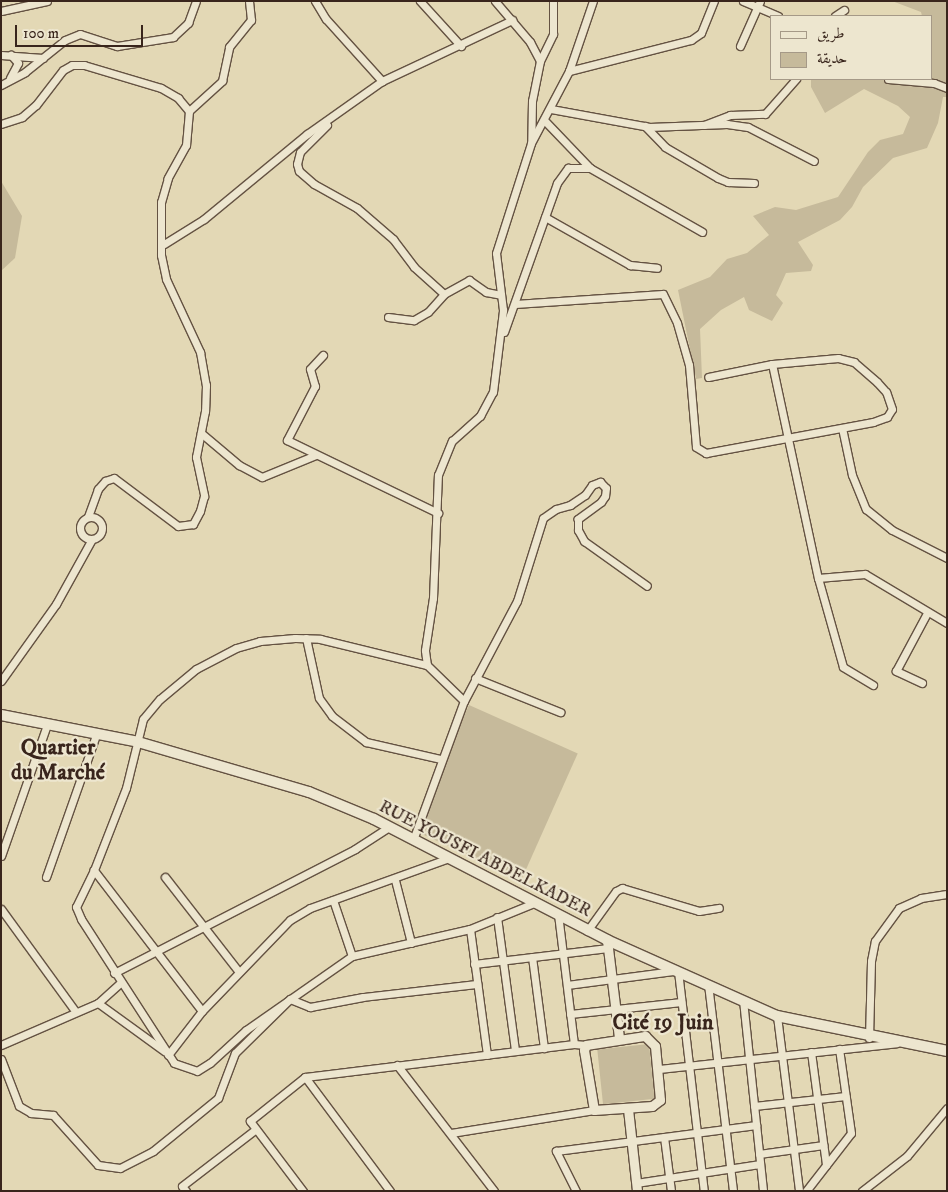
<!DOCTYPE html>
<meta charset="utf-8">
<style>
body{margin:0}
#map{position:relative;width:948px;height:1192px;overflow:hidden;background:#e3d8b5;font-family:"IM FELL DW Pica",Amiri,serif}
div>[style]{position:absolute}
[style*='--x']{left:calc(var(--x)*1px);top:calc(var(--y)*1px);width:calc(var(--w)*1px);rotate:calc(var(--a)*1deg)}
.green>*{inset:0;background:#c6ba9b;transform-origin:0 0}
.roads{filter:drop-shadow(1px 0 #645242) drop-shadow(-1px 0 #645242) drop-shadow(0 1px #645242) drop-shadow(0 -1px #645242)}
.minor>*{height:7px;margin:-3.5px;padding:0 3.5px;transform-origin:3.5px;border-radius:3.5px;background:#ede6cf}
.minor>.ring{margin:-3.5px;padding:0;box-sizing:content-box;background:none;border:7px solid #ede6cf;border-radius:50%}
.tertiary>*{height:9px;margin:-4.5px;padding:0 4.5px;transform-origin:4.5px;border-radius:4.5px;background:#ede6cf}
.secondary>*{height:10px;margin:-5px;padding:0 5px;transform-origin:5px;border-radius:5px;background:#ede6cf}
span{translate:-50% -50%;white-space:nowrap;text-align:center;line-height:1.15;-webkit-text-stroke:4.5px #ede6cf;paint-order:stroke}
.street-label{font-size:18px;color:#39251c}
.district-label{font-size:22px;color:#39251c;font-weight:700}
.frame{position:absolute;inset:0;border:2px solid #39251c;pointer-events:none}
.legend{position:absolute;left:770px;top:15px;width:162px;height:65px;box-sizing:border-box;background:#ede6cf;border:1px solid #a59987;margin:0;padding:6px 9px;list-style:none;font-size:15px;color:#39251c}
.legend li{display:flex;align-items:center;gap:10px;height:25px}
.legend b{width:25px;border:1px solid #a59987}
.scale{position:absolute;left:15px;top:25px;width:128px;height:22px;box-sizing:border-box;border:2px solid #39251c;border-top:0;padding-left:6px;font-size:15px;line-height:18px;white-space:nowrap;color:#39251c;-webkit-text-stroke:4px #ede6cf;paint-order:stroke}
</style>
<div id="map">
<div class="green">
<i style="clip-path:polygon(892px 1px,947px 1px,947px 97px,943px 97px,938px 123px,927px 148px,893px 158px,863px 187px,852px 207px,840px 220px,798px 242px,813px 265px,811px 271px,786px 273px,776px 295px,783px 303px,772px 321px,749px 310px,744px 297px,721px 310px,700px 329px,702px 378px,696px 379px,678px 290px,710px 277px,727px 259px,747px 253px,769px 235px,753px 216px,775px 207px,796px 210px,838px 197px,868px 152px,880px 140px,903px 134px,910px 117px,898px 106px,864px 89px,825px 113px,811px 87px,811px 79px,932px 79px,932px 16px,922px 16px,921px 12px)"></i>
<i style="clip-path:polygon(1px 181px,22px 216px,15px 258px,1px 271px)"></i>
<i style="left:469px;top:705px;width:119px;height:137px;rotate:24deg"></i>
<i style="left:649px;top:1044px;width:55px;height:52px;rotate:84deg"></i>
</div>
<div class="roads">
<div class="minor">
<i style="--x:315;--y:1;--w:21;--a:59"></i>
<i style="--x:326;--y:19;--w:84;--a:47.9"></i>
<i style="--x:420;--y:1;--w:61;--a:47.7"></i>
<i style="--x:495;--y:1;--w:54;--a:49.5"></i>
<i style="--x:530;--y:42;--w:21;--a:62"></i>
<i style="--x:540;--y:61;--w:41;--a:101.3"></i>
<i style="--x:532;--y:101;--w:39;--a:91"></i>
<i style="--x:743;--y:1;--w:38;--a:23"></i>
<i style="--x:1;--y:11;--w:47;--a:-12.3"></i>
<i style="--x:835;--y:16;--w:11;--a:-34"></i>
<i style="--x:740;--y:46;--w:49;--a:-66"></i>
<i style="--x:1;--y:55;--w:42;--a:4.1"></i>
<i style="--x:540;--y:61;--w:30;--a:-64"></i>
<i style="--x:553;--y:34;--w:33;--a:-90"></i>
<i style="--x:569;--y:71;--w:126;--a:-14.3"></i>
<i style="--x:691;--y:40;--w:12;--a:-35"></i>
<i style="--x:701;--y:33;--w:35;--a:-68"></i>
<i style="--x:10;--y:78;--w:17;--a:-62"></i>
<i style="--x:18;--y:63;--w:11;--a:-131"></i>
<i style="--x:888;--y:79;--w:46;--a:5"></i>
<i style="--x:934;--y:83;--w:14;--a:21"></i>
<i style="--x:1;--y:85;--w:27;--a:-28"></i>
<i style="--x:25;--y:72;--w:51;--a:-38.7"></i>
<i style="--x:65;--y:40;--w:16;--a:-22"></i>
<i style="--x:80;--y:34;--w:39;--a:18"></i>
<i style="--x:117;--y:46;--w:57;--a:-9.1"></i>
<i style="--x:173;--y:37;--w:21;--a:-43"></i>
<i style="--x:188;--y:23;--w:23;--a:-70"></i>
<i style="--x:551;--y:109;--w:100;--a:10.4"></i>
<i style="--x:649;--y:127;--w:78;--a:-2.2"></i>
<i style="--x:727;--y:124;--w:21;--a:8"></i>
<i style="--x:748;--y:127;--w:74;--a:27.3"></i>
<i style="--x:189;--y:111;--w:45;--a:-42.3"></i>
<i style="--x:222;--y:81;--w:35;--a:-78"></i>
<i style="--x:229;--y:47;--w:35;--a:-51"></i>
<i style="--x:251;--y:20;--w:19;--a:-96"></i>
<i style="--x:544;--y:120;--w:66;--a:46.2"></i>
<i style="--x:590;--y:168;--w:129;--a:29.7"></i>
<i style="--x:1;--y:124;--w:22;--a:-18"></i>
<i style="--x:22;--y:117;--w:18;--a:-41"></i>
<i style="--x:36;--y:105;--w:44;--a:-52.4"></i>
<i style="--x:63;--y:70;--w:10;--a:-29"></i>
<i style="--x:72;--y:65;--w:12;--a:0"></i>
<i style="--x:84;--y:65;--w:80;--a:16.6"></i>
<i style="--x:161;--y:88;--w:20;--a:30"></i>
<i style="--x:178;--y:98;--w:17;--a:50"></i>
<i style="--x:189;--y:111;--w:34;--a:95"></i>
<i style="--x:186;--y:145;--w:38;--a:119"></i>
<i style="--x:168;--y:178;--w:25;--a:106"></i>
<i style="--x:161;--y:202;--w:53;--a:90"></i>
<i style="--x:161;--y:255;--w:25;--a:78"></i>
<i style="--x:166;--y:279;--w:81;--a:65"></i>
<i style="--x:200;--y:352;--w:34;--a:80"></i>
<i style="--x:206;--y:385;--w:26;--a:92"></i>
<i style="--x:205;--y:411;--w:47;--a:101.1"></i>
<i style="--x:196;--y:457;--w:40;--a:78"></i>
<i style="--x:204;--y:496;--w:16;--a:105"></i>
<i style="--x:200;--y:511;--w:15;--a:118"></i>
<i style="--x:193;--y:524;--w:15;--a:172"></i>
<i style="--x:178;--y:526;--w:80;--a:-143.1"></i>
<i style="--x:114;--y:478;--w:9;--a:162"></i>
<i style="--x:105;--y:481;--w:11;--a:131"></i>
<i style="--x:98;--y:489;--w:30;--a:110"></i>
<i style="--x:327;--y:125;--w:38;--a:135"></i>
<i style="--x:300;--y:152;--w:12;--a:104"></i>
<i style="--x:297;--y:164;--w:7;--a:74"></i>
<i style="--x:299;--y:171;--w:20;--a:41"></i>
<i style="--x:314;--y:184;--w:49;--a:29.2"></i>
<i style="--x:357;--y:208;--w:48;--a:40.7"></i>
<i style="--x:393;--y:239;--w:35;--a:53"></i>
<i style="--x:414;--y:267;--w:40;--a:42"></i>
<i style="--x:704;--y:125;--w:28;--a:-21"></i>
<i style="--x:730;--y:115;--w:35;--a:-2"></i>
<i style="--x:765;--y:114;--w:47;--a:-48.5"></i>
<i style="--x:645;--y:126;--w:29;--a:46"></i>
<i style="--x:665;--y:147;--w:61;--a:30.3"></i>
<i style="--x:718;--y:178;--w:11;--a:22"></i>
<i style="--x:728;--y:182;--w:26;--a:2"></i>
<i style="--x:545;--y:217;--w:98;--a:29.5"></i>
<i style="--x:630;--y:265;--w:27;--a:6"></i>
<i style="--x:164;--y:244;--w:47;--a:-32"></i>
<i style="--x:204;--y:219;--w:134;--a:-39.5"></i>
<i style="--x:307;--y:134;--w:92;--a:-35.2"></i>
<i style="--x:382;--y:81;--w:144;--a:-25.1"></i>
<i style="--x:515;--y:304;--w:148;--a:-3.9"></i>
<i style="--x:663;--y:294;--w:32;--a:64"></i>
<i style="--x:677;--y:323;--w:44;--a:74.1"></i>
<i style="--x:689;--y:365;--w:82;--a:85.1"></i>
<i style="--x:696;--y:447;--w:12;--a:31"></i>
<i style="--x:706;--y:453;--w:170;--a:-10.5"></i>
<i style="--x:873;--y:422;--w:15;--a:-20"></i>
<i style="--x:887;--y:417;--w:9;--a:-58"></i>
<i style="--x:892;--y:409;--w:18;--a:-109"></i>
<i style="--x:886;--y:392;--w:13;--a:-132"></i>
<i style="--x:877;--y:382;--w:30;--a:-139"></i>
<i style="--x:854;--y:362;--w:16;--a:-166"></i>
<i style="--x:838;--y:358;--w:66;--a:174.8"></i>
<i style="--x:772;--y:364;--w:65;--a:168.5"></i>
<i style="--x:388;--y:317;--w:26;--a:7"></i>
<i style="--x:414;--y:320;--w:16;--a:-30"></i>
<i style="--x:428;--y:312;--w:24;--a:-48"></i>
<i style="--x:444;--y:294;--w:29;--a:-29"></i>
<i style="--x:469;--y:280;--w:21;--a:35"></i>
<i style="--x:486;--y:292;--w:15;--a:11"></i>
<i style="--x:504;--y:332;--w:158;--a:-70.4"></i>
<i style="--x:557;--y:183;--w:19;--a:-54"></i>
<i style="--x:568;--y:168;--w:22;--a:0"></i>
<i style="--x:323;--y:355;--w:19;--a:133"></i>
<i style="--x:310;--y:369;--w:18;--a:74"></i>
<i style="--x:315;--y:386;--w:61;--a:117.4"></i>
<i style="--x:287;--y:440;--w:168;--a:25.8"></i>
<i style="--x:772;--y:364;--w:219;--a:77.9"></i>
<i style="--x:818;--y:578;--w:92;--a:74.3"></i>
<i style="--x:843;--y:667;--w:35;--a:31"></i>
<i style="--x:842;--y:428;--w:48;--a:78"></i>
<i style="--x:852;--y:475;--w:37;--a:68"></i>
<i style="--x:866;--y:509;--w:33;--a:39"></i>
<i style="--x:892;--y:530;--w:62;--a:27"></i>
<i style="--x:201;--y:433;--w:50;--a:40.1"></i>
<i style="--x:239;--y:465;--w:26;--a:28"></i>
<i style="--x:262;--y:477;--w:58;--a:-22.2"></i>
<i class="ring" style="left:80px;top:517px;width:15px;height:15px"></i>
<i style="--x:818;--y:578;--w:47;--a:-4.9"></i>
<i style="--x:865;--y:574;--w:96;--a:30.9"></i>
<i style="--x:306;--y:638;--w:61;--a:77.8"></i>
<i style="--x:319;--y:698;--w:22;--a:54"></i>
<i style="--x:332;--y:716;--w:43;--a:37.4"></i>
<i style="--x:366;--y:742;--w:77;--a:12.8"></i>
<i style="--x:475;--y:678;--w:92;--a:21.8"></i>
<i style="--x:1;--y:681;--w:95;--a:-54.5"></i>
<i style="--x:56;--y:604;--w:74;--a:-61"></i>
<i style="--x:922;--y:683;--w:29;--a:-155"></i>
<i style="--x:896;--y:671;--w:66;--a:-61.9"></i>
<i style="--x:464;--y:701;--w:113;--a:-62.1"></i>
<i style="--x:517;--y:601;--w:87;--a:-72.6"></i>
<i style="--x:543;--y:518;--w:16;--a:-35"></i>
<i style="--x:556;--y:509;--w:15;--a:-16"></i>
<i style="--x:570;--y:505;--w:18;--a:-34"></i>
<i style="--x:585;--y:495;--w:12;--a:-55"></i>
<i style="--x:592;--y:485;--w:9;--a:-21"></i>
<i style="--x:600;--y:482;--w:8;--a:45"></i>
<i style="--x:606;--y:488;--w:8;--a:97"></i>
<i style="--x:605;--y:496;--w:7;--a:124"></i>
<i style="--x:601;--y:502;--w:29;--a:144"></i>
<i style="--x:578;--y:519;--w:11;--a:90"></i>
<i style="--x:578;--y:530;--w:13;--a:61"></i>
<i style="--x:584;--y:541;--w:77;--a:35.5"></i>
<i style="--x:413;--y:840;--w:148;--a:-69.9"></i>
<i style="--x:464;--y:701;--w:52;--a:-135.8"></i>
<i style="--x:427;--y:665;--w:15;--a:-98"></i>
<i style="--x:425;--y:650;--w:53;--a:-81.3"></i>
<i style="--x:433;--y:598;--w:123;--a:-87.7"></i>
<i style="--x:438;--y:475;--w:37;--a:-68"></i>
<i style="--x:452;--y:441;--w:38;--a:-42"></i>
<i style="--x:480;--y:416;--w:27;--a:-62"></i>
<i style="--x:493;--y:392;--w:83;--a:-83"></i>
<i style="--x:503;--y:310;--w:57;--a:-97"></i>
<i style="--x:496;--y:253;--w:115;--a:-72.3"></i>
<i style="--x:531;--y:143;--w:81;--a:-62.2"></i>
<i style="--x:569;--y:71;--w:74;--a:-71.1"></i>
<i style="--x:1;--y:856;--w:139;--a:-70.7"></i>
<i style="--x:94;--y:870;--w:88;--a:-68.7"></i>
<i style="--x:126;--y:788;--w:71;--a:-76.2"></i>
<i style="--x:143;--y:719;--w:26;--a:-50"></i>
<i style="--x:160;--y:699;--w:47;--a:-39.8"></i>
<i style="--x:196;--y:669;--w:45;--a:-27.7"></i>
<i style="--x:236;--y:648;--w:25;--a:-16"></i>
<i style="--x:260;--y:641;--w:35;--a:-5"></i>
<i style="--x:295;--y:638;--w:25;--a:2"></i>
<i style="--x:320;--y:639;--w:110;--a:13.7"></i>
<i style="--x:46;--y:877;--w:151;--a:-70.6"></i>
<i style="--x:165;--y:877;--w:120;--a:52.1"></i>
<i style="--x:395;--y:880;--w:65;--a:75.7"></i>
<i style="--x:333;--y:900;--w:59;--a:71.3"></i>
<i style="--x:1;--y:909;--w:126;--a:54"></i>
<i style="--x:558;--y:914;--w:131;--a:83"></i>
<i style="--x:497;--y:917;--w:135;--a:82.3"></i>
<i style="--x:470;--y:929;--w:127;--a:82.3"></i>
<i style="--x:587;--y:931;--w:49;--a:-54.1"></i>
<i style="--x:616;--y:891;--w:7;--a:-27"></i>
<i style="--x:622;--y:888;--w:80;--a:16.6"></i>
<i style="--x:699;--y:911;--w:20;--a:-9"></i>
<i style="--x:532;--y:957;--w:92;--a:82.5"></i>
<i style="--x:474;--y:964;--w:135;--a:-6.8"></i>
<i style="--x:678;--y:971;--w:222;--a:83.3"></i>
<i style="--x:114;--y:973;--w:271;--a:-27.2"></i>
<i style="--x:355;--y:849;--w:40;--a:-32.9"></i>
<i style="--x:708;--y:984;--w:209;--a:83.1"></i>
<i style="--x:567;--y:985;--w:107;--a:-7.5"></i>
<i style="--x:743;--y:1000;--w:192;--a:84"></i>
<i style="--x:98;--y:1003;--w:82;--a:36"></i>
<i style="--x:202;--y:1011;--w:178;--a:-127.5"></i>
<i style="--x:94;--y:870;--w:41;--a:115.9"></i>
<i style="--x:76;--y:907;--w:13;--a:67"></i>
<i style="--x:81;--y:919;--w:171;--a:57.1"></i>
<i style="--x:174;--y:1063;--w:24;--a:19"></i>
<i style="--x:197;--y:1071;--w:15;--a:-32"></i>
<i style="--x:210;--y:1063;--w:49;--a:-42.5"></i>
<i style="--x:246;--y:1030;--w:129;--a:-34.9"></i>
<i style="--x:352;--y:956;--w:121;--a:-12.9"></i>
<i style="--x:470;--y:929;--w:69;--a:-22.1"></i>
<i style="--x:570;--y:1014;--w:112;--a:-6.2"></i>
<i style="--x:777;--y:1016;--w:176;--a:82.8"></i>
<i style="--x:869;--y:1038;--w:77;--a:-88.5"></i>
<i style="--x:871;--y:961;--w:20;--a:-79"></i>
<i style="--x:875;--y:941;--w:41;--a:-54"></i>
<i style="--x:899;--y:908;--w:24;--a:-24"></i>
<i style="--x:921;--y:898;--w:26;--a:-9"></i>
<i style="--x:1;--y:1045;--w:106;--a:-23.4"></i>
<i style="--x:98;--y:1003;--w:30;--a:-42"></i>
<i style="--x:811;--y:1052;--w:114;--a:82.4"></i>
<i style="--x:168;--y:1055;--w:56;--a:-52.3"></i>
<i style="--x:202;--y:1011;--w:127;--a:-46"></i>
<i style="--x:290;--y:920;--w:23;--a:-31"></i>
<i style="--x:310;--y:908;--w:148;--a:-19.8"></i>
<i style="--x:1;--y:1059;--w:50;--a:69"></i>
<i style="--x:19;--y:1106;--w:14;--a:30"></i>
<i style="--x:31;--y:1113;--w:22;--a:5"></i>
<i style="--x:53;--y:1115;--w:67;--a:48"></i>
<i style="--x:98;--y:1165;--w:22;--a:8"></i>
<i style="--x:120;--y:1168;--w:37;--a:-27"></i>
<i style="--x:153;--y:1151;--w:84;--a:-39.2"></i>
<i style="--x:218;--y:1098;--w:48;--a:-69.3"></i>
<i style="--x:235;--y:1053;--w:77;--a:-44.5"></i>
<i style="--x:290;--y:999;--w:22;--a:22"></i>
<i style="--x:310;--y:1007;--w:54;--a:-10.7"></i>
<i style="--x:363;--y:997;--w:115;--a:-6.5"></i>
<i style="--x:397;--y:1065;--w:159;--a:52.4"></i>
<i style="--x:659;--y:1069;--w:239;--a:-6.2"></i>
<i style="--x:305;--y:1077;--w:142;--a:53.3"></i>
<i style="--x:754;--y:1106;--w:92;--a:-6.3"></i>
<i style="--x:451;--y:1133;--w:145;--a:-9.1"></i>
<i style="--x:664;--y:1137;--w:54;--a:82.6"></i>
<i style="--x:759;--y:1154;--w:65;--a:-8"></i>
<i style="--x:636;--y:1183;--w:125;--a:-8.7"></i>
<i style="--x:186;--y:1191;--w:6;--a:-129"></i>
<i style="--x:182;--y:1186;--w:93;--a:-37.6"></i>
<i style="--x:303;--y:1191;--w:88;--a:-127.1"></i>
<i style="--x:250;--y:1121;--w:70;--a:-38.7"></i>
<i style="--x:305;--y:1077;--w:271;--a:-7"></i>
<i style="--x:574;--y:1044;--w:12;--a:5"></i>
<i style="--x:576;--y:1191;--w:45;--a:-116.6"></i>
<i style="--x:556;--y:1151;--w:202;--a:-7.4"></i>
<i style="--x:806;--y:1191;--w:73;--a:-52.2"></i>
<i style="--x:851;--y:1133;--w:85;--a:-98.1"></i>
<i style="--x:862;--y:1191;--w:57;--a:-37.9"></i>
<i style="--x:907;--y:1156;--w:62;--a:-50.2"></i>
</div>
<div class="tertiary">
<i style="--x:607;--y:940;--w:99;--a:83"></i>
<i style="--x:645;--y:1036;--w:14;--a:45"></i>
<i style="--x:655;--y:1046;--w:54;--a:84.7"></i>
<i style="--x:660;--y:1100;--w:10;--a:143"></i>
<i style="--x:652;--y:1106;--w:58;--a:176.1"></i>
<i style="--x:594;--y:1110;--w:61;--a:-99.5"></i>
<i style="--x:584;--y:1050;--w:5;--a:-68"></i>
<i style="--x:586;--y:1045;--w:60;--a:-8.7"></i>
<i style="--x:628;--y:1109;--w:82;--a:83.7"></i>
</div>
<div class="secondary">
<i style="--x:1;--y:715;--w:140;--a:11.1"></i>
<i style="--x:138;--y:742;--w:178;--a:16.3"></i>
<i style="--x:309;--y:792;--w:70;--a:22.6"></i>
<i style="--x:374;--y:819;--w:263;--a:27.4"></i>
<i style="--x:607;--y:940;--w:186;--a:24.1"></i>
<i style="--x:777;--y:1016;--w:174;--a:11.6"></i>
</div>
</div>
<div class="street-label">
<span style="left:485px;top:859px;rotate:27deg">RUE YOUSFI ABDELKADER</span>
</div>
<div class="district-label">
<span style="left:58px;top:760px">Quartier<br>du Marché</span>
<span style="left:663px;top:1023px">Cité 19 Juin</span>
</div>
<div class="frame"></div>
<ul class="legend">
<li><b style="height:6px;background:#ede6cf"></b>طريق</li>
<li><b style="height:14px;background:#c6ba9b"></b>حديقة</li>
</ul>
<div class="scale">100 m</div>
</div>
